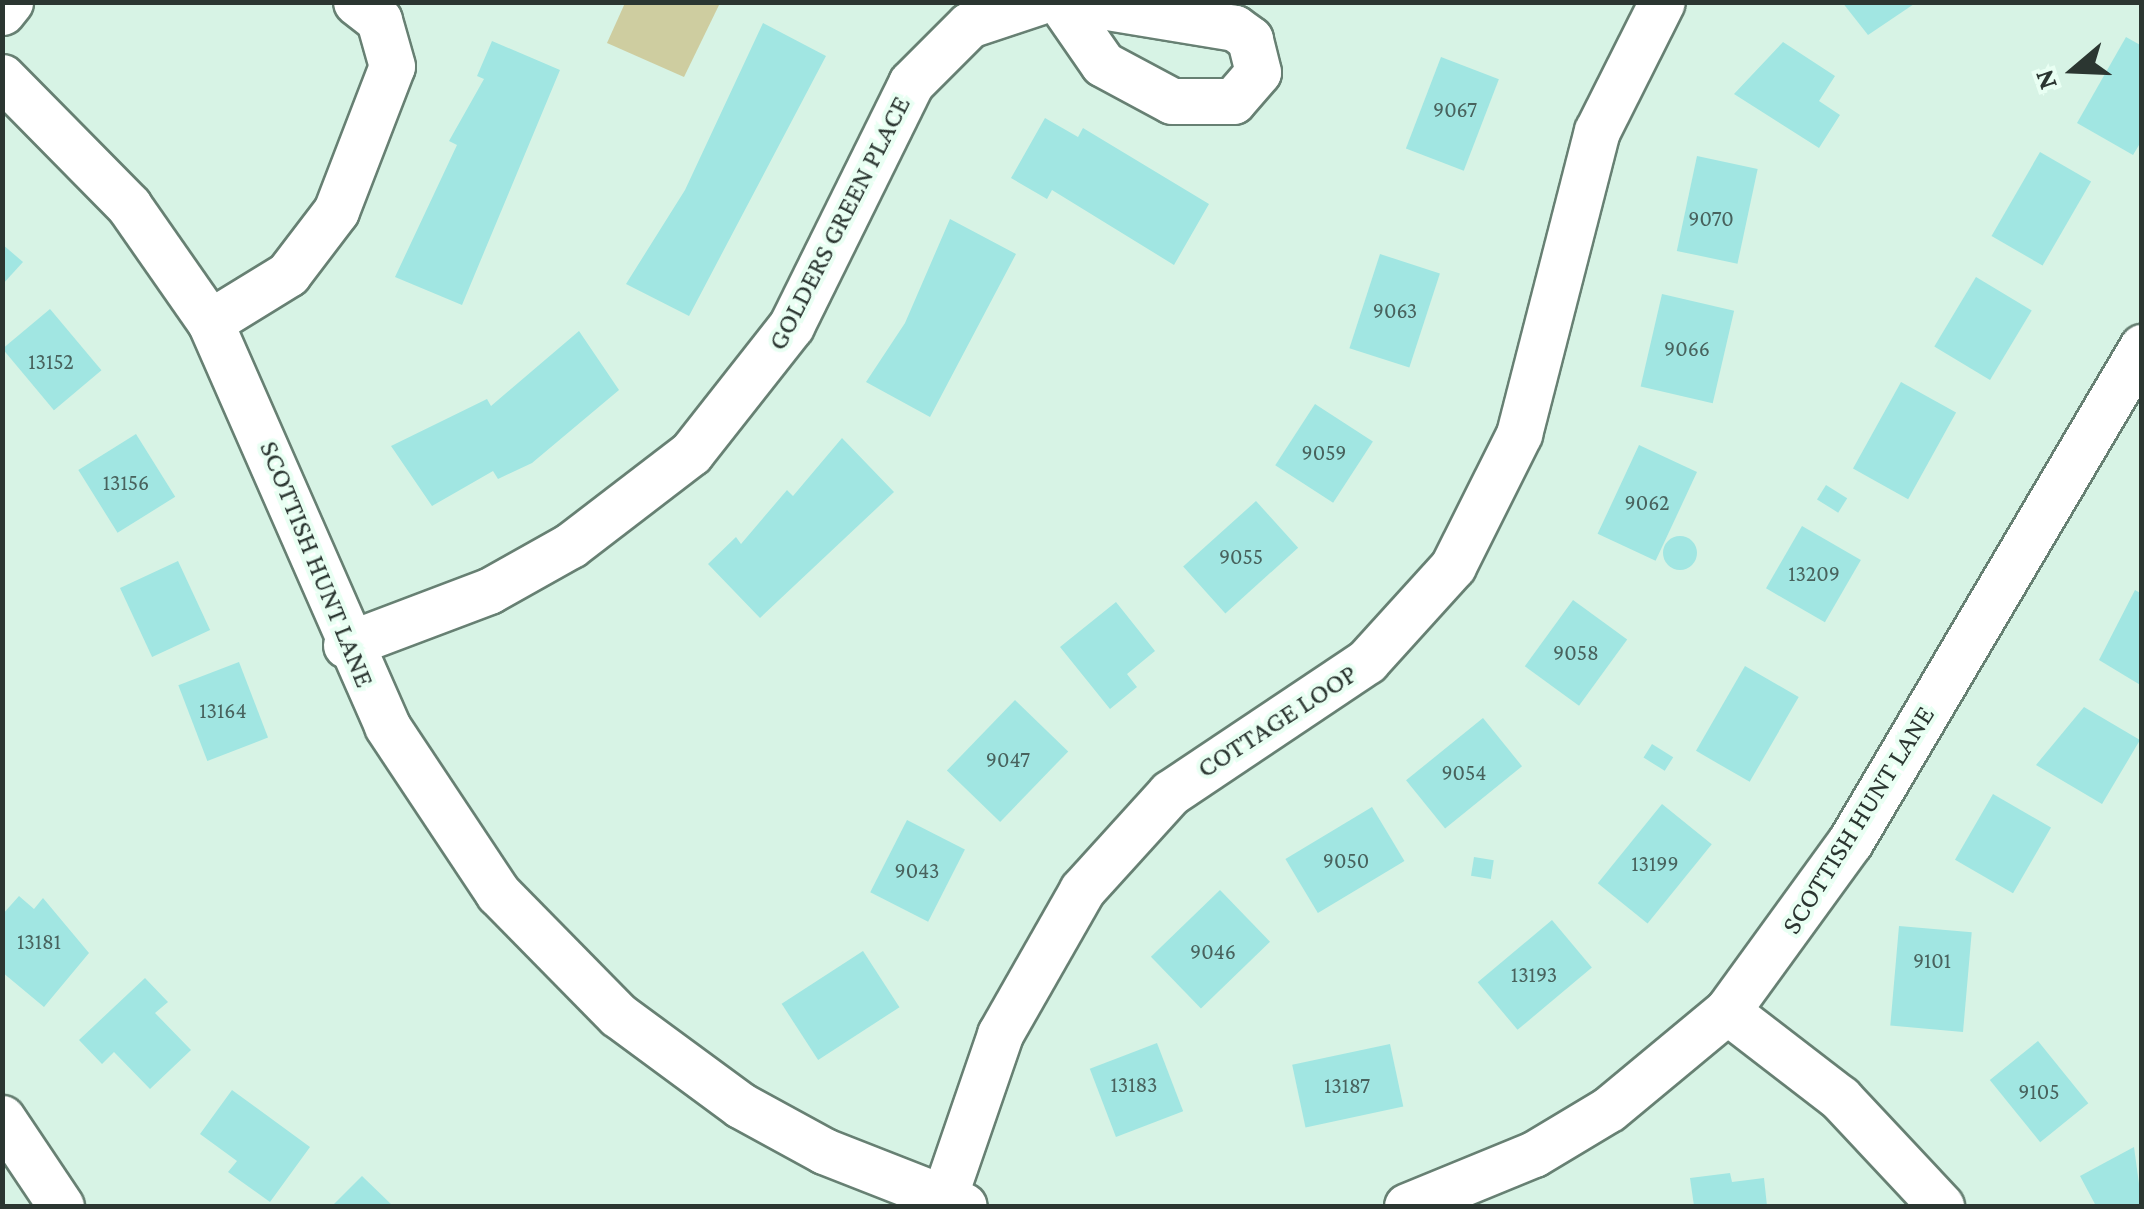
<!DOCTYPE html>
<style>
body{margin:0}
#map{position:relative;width:2144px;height:1209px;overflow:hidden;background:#d7f3e5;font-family:"Crimson Pro",serif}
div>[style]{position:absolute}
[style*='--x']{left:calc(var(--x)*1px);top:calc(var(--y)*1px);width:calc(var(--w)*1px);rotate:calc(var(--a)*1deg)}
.green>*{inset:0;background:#cecda0}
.building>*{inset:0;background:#a1e6e2;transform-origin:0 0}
.round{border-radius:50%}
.roads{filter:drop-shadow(2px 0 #678073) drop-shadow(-2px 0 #678073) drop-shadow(0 2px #678073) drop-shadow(0 -2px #678073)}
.street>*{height:45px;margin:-22.5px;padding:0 22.5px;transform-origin:22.5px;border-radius:22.5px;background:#fff}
span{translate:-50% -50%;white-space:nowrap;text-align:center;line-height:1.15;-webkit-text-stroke:8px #e9fff3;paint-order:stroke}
.number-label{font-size:22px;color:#48625d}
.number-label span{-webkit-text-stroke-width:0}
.street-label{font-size:28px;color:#2b3631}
.frame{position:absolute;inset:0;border:5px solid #2b3631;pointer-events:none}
.north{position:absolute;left:2024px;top:20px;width:100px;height:100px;-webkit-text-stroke:8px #e9fff3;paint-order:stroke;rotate:251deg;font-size:28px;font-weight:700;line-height:40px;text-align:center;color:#2b3631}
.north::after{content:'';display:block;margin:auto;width:35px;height:45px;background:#2b3631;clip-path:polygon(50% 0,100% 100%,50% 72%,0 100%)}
</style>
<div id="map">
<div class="green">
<i style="clip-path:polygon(625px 3px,720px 3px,684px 77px,607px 43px)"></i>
</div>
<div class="building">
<i style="clip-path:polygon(1842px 2px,1917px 2px,1868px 35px)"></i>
<i style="clip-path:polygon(763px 23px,826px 56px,689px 316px,626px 284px,685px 190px)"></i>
<i style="clip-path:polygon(2126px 37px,2142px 46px,2142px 140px,2133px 155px,2077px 123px)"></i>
<i style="clip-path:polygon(492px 41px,560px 70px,462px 305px,395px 277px,457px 145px,449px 141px,484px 79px,477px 76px)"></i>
<i style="clip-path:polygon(1783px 42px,1835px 76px,1819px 101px,1840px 115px,1819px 148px,1734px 94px)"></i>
<i style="left:1441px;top:57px;width:62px;height:98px;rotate:21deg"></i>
<i style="clip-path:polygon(1045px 118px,1078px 137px,1083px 128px,1209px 204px,1174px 265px,1052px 190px,1047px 199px,1011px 178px)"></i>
<i style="left:2040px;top:152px;width:59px;height:97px;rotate:30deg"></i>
<i style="left:1697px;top:156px;width:62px;height:97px;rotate:12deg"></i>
<i style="clip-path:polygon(950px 219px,1016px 254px,930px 417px,866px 382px,905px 323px)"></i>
<i style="clip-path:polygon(2px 244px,23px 262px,2px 285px)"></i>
<i style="left:1380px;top:254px;width:63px;height:99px;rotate:18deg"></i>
<i style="left:1976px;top:277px;width:65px;height:81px;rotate:31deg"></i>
<i style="left:1662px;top:294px;width:74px;height:95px;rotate:13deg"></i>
<i style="left:50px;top:309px;width:80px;height:62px;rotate:50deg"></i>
<i style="clip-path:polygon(579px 331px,619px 390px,532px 463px,498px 479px,493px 471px,432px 506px,391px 446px,487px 399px,491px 406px)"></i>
<i style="left:1901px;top:382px;width:63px;height:99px;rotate:29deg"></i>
<i style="left:1315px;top:404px;width:69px;height:73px;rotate:33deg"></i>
<i style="left:136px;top:434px;width:74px;height:68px;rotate:58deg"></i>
<i style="clip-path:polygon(842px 438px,894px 492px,760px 618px,708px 564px,736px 537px,741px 544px,787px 490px,793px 496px)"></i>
<i style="left:1639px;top:445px;width:64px;height:98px;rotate:25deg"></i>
<i style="left:1826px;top:485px;width:25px;height:17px;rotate:32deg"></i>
<i style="left:1256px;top:501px;width:63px;height:98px;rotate:48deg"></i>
<i style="left:1802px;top:526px;width:68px;height:72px;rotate:30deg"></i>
<i class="round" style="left:1663px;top:536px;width:34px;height:34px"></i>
<i style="left:178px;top:561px;width:76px;height:64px;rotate:65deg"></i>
<i style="clip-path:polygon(2135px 590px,2142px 594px,2142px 686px,2099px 660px)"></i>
<i style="left:1573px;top:600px;width:67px;height:82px;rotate:36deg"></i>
<i style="clip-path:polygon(1116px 602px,1155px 651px,1127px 674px,1137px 687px,1110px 709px,1060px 647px)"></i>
<i style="left:239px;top:662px;width:81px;height:65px;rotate:69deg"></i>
<i style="left:1745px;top:666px;width:62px;height:98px;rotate:30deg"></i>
<i style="left:1015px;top:700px;width:74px;height:98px;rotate:44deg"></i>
<i style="clip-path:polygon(2084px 707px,2140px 740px,2102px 804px,2036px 765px)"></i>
<i style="left:1483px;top:718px;width:62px;height:99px;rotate:51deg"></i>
<i style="left:1652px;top:744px;width:25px;height:16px;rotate:32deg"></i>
<i style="left:1993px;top:794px;width:67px;height:76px;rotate:30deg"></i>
<i style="left:1662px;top:804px;width:64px;height:102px;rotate:39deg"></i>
<i style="left:1372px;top:807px;width:63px;height:101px;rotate:59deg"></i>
<i style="left:907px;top:820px;width:65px;height:81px;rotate:27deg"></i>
<i style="left:1474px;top:857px;width:20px;height:19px;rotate:9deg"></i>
<i style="left:1220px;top:890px;width:72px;height:96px;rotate:46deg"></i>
<i style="clip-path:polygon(19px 896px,34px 909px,43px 898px,89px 953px,44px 1007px,2px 972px,2px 915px)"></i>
<i style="left:1552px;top:920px;width:62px;height:97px;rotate:50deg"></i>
<i style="left:1899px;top:926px;width:73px;height:100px;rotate:5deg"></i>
<i style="left:863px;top:951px;width:67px;height:97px;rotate:57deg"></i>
<i style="clip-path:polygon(145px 978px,168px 1002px,155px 1013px,191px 1050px,150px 1089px,114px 1052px,102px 1064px,79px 1040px)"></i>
<i style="left:2038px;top:1041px;width:80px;height:62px;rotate:51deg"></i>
<i style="left:1157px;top:1043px;width:73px;height:72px;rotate:69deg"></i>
<i style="left:1390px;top:1044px;width:64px;height:100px;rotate:78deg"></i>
<i style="clip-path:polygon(232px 1090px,310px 1147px,270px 1202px,228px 1172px,237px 1161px,200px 1134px)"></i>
<i style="clip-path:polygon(2134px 1147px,2142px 1206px,2096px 1206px,2080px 1176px)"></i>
<i style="clip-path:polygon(1730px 1173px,1732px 1182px,1764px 1178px,1767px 1206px,1694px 1206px,1690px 1178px)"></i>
<i style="clip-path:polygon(362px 1176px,393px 1206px,332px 1206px)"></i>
</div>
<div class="roads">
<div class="street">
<i style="--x:1060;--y:2;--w:75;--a:55.3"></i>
<i style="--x:1103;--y:64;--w:78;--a:28.2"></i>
<i style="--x:1172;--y:101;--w:61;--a:0"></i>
<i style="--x:1233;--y:101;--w:38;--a:-49"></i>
<i style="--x:1258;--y:72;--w:34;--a:-104"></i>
<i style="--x:1250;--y:39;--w:19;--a:-144"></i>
<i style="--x:1235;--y:28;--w:160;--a:-170.7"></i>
<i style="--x:2;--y:12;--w:13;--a:-51"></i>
<i style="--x:2;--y:77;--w:181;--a:45.4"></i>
<i style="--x:129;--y:206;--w:141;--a:55.1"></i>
<i style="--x:210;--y:322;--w:441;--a:66.3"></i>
<i style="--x:387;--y:726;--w:201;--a:56.4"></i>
<i style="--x:498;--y:893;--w:171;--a:45.5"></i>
<i style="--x:618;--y:1015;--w:152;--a:36.4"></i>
<i style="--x:740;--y:1105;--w:96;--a:28.7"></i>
<i style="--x:824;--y:1151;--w:150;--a:21.4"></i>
<i style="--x:210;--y:322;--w:92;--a:-31.6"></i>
<i style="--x:288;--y:274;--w:79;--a:-52.7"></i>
<i style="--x:336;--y:211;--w:155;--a:-68.9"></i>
<i style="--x:392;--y:66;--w:48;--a:-105.8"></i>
<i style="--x:379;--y:20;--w:29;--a:-142"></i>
<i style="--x:346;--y:645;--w:153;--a:-20.7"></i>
<i style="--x:489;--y:591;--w:94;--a:-29.3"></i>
<i style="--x:571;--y:545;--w:151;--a:-37.5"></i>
<i style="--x:691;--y:453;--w:162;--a:-51.8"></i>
<i style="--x:791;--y:326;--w:271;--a:-63.7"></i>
<i style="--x:911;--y:83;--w:82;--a:-45"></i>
<i style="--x:969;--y:25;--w:73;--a:-18.4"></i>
<i style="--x:1727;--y:1011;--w:143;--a:37.6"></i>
<i style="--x:1840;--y:1098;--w:148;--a:46.9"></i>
<i style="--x:2;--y:1118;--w:106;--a:56.2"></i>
<i style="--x:943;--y:1200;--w:176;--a:-71"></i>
<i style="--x:1000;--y:1034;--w:166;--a:-60.3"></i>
<i style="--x:1082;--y:890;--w:131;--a:-47.8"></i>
<i style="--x:1170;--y:793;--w:237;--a:-33.8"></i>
<i style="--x:1367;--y:661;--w:128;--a:-47.8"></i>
<i style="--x:1453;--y:566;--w:148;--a:-63.4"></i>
<i style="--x:1519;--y:434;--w:313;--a:-75.6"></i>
<i style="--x:1597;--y:131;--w:144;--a:-63.3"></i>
<i style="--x:1407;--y:1206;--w:137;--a:-22.3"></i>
<i style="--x:1534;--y:1154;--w:87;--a:-31"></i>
<i style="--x:1609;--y:1109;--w:153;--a:-39.7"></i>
<i style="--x:1727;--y:1011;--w:209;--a:-54"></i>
<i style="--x:1850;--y:842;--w:575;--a:-59.46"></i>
</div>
</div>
<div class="number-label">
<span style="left:1455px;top:110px">9067</span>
<span style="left:1711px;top:219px">9070</span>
<span style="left:1395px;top:311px">9063</span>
<span style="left:1687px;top:349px">9066</span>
<span style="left:51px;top:362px">13152</span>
<span style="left:1324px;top:453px">9059</span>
<span style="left:126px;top:483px">13156</span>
<span style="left:1647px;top:503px">9062</span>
<span style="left:1241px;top:557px">9055</span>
<span style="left:1814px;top:574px">13209</span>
<span style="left:1576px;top:653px">9058</span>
<span style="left:223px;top:711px">13164</span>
<span style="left:1008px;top:760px">9047</span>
<span style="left:1464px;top:773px">9054</span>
<span style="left:1346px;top:861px">9050</span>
<span style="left:1655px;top:864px">13199</span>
<span style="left:917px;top:871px">9043</span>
<span style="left:39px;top:942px">13181</span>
<span style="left:1213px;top:952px">9046</span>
<span style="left:1932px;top:961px">9101</span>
<span style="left:1534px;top:975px">13193</span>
<span style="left:1134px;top:1085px">13183</span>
<span style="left:1347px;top:1086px">13187</span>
<span style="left:2039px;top:1092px">9105</span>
</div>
<div class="street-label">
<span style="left:839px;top:223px;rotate:-63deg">GOLDERS GREEN PLACE</span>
<span style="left:317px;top:564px;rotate:68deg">SCOTTISH HUNT LANE</span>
<span style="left:1277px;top:721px;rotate:-33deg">COTTAGE LOOP</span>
<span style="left:1858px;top:820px;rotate:-58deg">SCOTTISH HUNT LANE</span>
</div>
<div class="frame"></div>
<div class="north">N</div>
</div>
